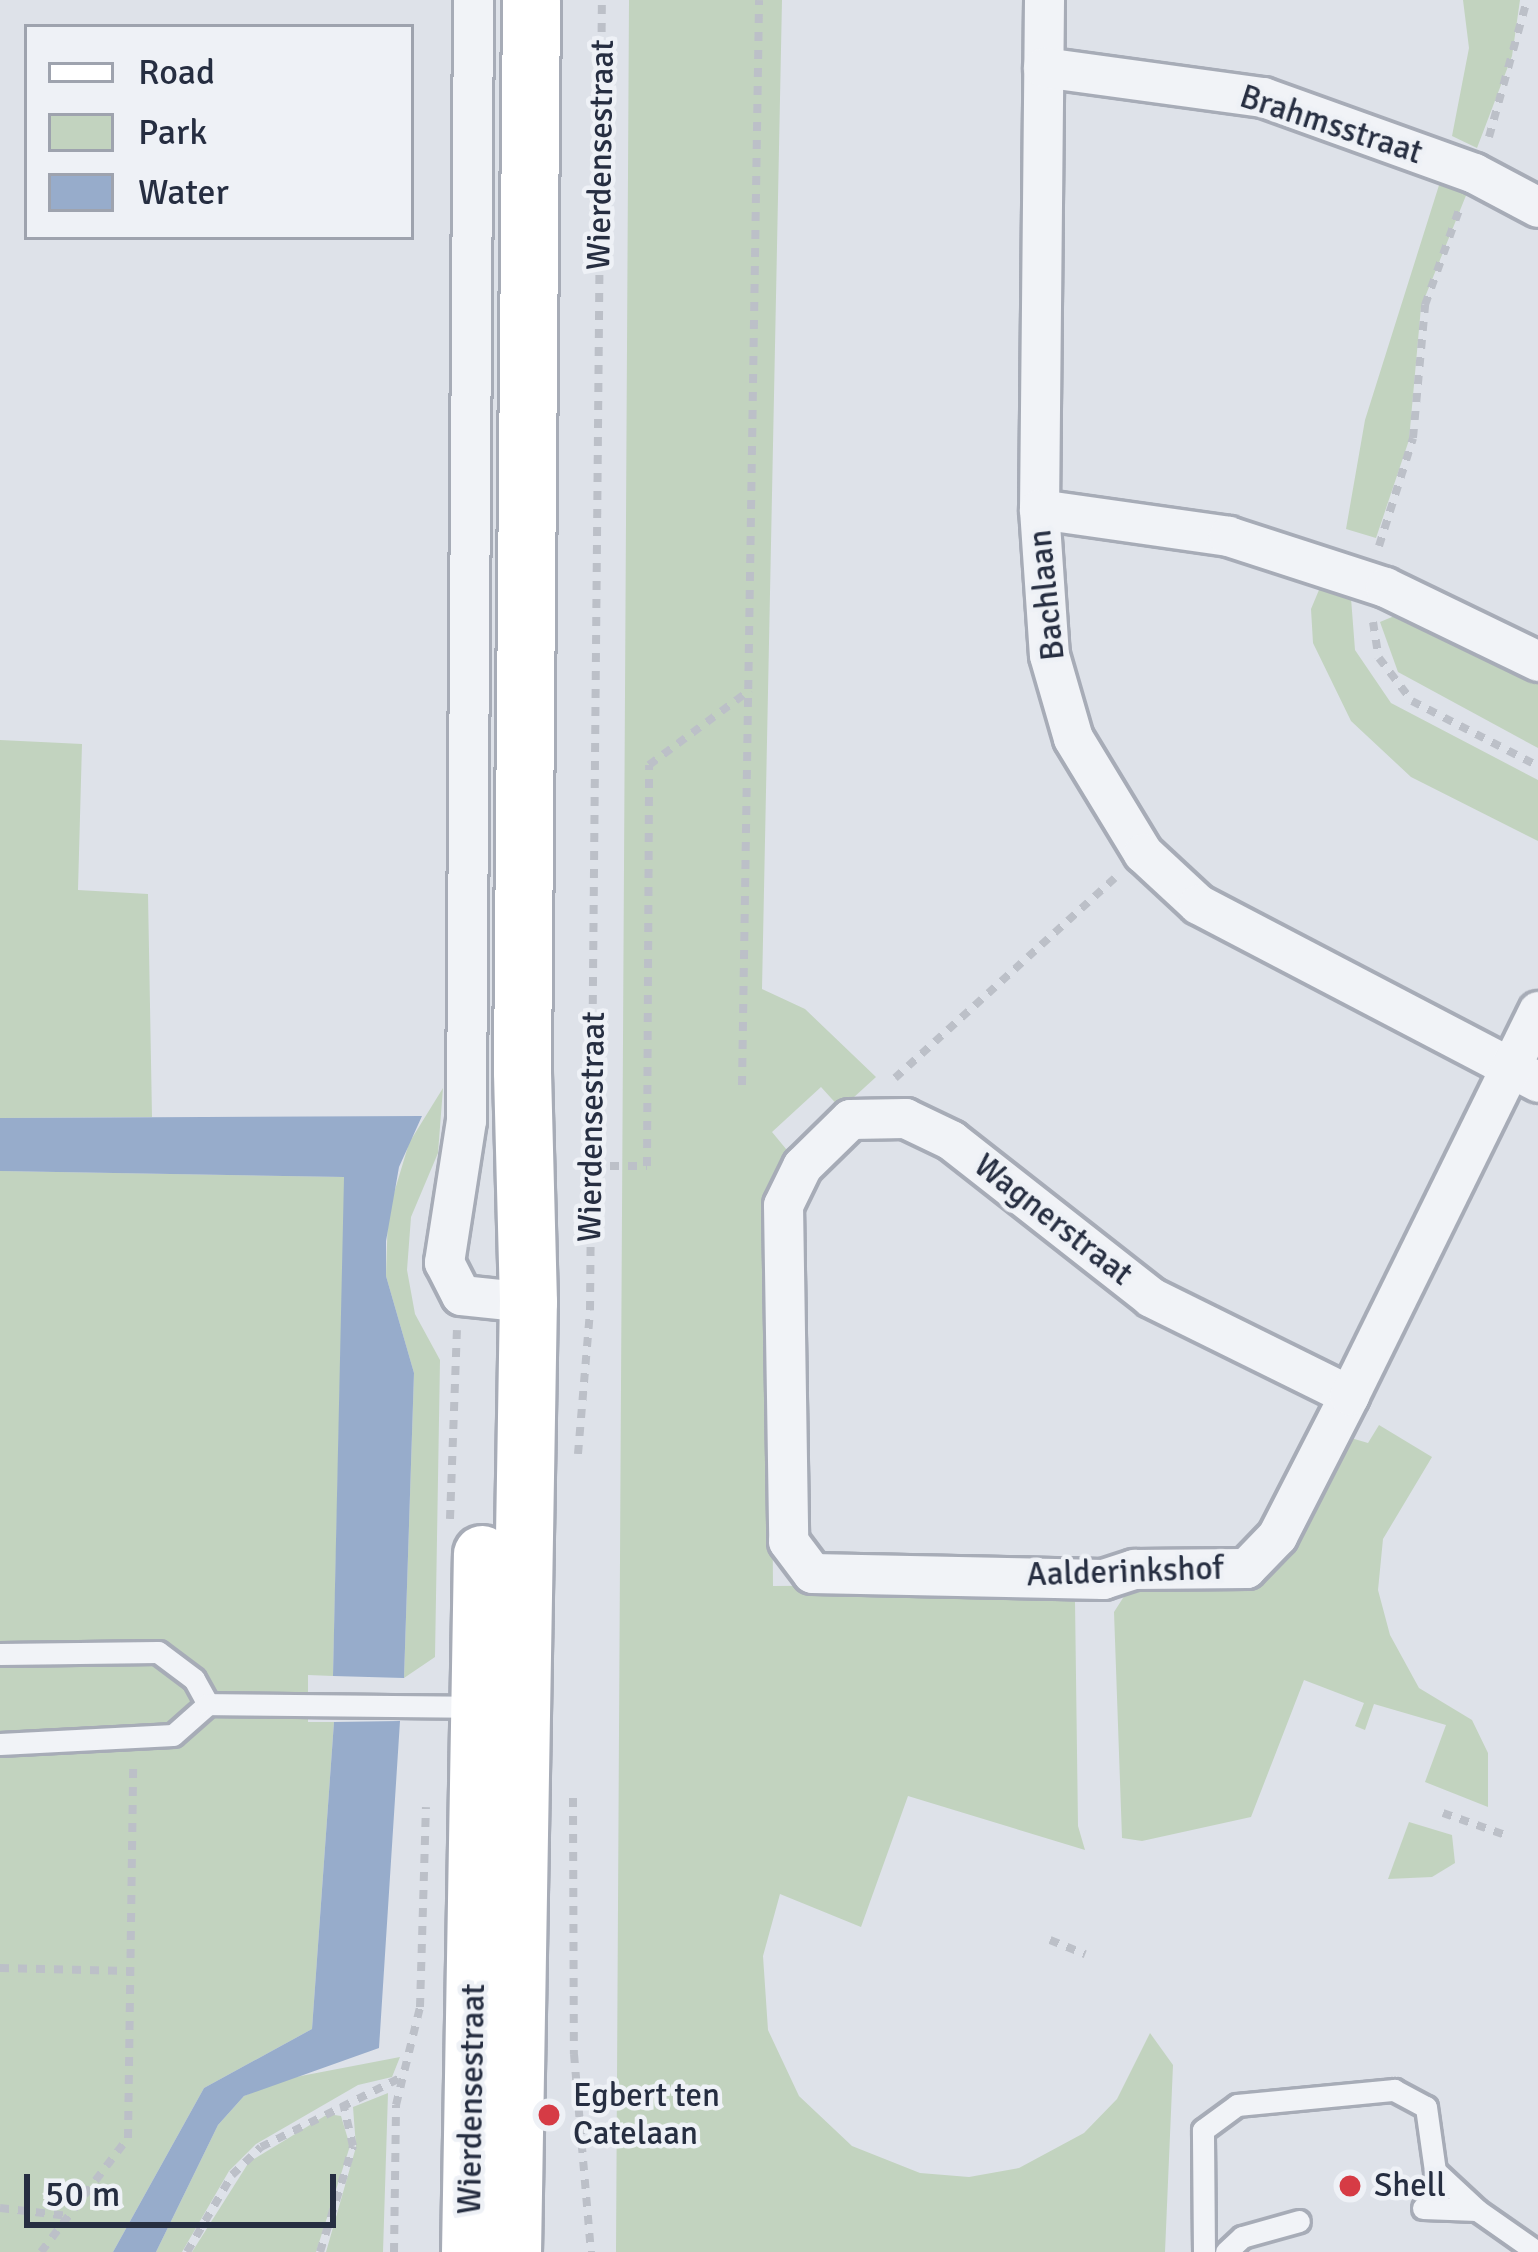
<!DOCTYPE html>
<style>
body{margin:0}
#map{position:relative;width:1538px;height:2252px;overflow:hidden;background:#dee2e9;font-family:Signika,sans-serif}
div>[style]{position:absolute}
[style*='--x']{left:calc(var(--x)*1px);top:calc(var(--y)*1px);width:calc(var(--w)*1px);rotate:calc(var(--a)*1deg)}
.green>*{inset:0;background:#c2d3bf}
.water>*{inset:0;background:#97accb}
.path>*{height:8px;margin-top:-4px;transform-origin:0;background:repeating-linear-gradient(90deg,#bcc0c8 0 9px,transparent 0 18px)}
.roads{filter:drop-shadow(3px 0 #a7acb7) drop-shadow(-3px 0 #a7acb7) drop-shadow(0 3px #a7acb7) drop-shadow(0 -3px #a7acb7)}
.service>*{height:21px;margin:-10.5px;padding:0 10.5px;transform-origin:10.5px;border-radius:10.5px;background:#f1f3f7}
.minor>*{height:39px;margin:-19.5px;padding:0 19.5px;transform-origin:19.5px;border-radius:19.5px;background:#f1f3f7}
.secondary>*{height:57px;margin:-28.5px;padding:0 28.5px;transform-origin:28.5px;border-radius:28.5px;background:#fff}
.dots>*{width:33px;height:33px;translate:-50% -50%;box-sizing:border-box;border:6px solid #eef1f6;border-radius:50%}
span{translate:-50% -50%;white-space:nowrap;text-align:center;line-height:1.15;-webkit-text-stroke:9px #eef1f6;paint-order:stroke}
.street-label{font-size:33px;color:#262e41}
.poi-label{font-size:33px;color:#262e41}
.left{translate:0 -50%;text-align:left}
.legend{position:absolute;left:24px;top:24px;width:390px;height:216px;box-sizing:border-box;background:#eef1f6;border:3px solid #9ea3ae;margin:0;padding:15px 21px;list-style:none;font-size:36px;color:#262e41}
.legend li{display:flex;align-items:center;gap:24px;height:60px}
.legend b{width:60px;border:3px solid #9ea3ae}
.scale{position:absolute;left:24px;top:2174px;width:312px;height:54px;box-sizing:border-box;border:6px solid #262e41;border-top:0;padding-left:15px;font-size:36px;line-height:42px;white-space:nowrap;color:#262e41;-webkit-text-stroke:9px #eef1f6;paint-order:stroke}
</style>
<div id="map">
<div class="green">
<i style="clip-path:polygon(629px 0,782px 0,762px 989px,805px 1009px,876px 1077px,841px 1109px,821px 1087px,772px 1132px,791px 1155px,770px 1198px,773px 1586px,1063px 1584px,1075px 1601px,1078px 1826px,1085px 1850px,908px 1796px,861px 1927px,780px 1894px,763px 1956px,768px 2030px,799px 2096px,852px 2146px,920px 2173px,969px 2177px,1019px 2168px,1084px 2133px,1117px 2099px,1150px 2033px,1173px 2065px,1165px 2252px,616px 2252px)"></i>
<i style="clip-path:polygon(1463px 0,1520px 0,1512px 56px,1477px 148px,1452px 136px,1469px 48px)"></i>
<i style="clip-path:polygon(1440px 182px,1467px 193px,1421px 307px,1409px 440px,1376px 538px,1346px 529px,1365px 420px)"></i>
<i style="clip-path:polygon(1324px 578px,1351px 598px,1355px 650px,1391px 703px,1538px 780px,1538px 841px,1411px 777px,1351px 721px,1313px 643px,1311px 609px)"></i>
<i style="clip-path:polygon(1399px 614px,1538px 679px,1538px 748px,1398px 672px,1380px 622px)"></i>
<i style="clip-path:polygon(0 740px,82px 744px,78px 890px,148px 894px,152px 1117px,0 1118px)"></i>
<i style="clip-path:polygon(443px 1088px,438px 1153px,411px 1217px,407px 1270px,415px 1314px,440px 1360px,435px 1657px,404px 1678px,414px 1373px,386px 1276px,388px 1213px,409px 1143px)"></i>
<i style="clip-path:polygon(0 1171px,345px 1177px,333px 1676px,308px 1675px,308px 1722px,334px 1722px,312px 2029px,204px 2088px,113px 2252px,0 2252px)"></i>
<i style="clip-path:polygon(1379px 1425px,1432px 1457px,1383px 1539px,1378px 1590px,1390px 1635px,1419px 1688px,1472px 1720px,1488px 1753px,1488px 1807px,1425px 1782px,1446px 1725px,1374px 1704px,1365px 1730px,1355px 1726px,1364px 1703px,1304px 1680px,1251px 1817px,1142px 1841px,1122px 1838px,1114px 1612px,1123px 1598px,1136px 1583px,1260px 1585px,1287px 1560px,1351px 1438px,1368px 1443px)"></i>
<i style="clip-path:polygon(1409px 1822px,1452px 1835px,1455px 1863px,1432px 1877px,1388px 1879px)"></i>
<i style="clip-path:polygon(400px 2057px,392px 2077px,358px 2085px,256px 2144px,229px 2171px,182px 2252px,156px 2252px,218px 2125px,244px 2096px,280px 2080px)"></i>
<i style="clip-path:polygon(388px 2093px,383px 2252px,326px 2252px,356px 2147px,353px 2107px)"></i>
<i style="clip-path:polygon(328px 2114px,341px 2116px,350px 2146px,316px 2252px,192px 2252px,249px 2162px)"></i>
</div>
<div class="water">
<i style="clip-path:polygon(422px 1116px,399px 1167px,386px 1241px,386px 1276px,414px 1373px,404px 1678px,333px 1676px,344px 1177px,0 1171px,0 1118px)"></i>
<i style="clip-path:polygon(400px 1721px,379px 2048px,244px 2096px,218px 2125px,156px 2252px,113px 2252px,204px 2088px,312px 2029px,334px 1722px)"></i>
</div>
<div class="path">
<i style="--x:1489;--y:137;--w:142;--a:-74.5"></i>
<i style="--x:1379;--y:546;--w:113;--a:-72.5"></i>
<i style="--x:1413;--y:438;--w:134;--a:-84.8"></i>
<i style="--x:1425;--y:305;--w:104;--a:-70.3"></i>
<i style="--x:1373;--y:622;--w:36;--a:81"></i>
<i style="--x:1379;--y:658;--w:54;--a:52.5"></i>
<i style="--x:1412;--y:701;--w:142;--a:27.3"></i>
<i style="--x:895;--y:1078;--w:297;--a:-42.3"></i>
<i style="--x:742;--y:1085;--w:1085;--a:-89.1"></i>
<i style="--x:592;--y:1166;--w:55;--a:0"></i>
<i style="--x:647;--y:1166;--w:401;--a:-89.7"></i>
<i style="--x:649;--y:765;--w:126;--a:-36.6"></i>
<i style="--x:578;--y:1454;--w:144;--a:-85.2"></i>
<i style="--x:590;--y:1310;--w:1310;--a:-89.48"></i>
<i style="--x:450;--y:1519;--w:189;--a:-87.9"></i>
<i style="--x:573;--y:1798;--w:256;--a:89.8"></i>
<i style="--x:574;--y:2054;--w:199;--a:85.1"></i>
<i style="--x:1443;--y:1813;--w:69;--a:19.5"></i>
<i style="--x:1050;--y:1940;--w:38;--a:22"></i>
<i style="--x:0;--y:1968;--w:128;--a:1.3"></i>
<i style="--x:0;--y:2208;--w:69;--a:6.6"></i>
<i style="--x:41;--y:2252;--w:143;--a:-52.7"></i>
<i style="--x:128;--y:2138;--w:371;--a:-89.2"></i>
<i style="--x:187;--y:2252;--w:89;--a:-59.7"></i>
<i style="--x:232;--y:2175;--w:40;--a:-44"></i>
<i style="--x:261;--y:2147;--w:160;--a:-26.4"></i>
<i style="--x:320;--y:2252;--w:111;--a:-72.7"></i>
<i style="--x:353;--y:2146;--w:44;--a:-103.1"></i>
<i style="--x:394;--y:2252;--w:147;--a:-89.2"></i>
<i style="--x:396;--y:2105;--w:101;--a:-76.2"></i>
<i style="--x:420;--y:2007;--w:200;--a:-88.3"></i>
</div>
<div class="roads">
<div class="service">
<i style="--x:0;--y:1654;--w:158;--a:-0.7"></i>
<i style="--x:158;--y:1652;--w:45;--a:36.9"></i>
<i style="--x:194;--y:1679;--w:29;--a:61"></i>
<i style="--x:0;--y:1744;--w:173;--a:-3"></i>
<i style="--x:173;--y:1735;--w:47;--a:-41.5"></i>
<i style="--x:208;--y:1704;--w:271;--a:0.6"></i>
<i style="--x:1423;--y:2208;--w:54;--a:2.1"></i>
<i style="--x:1477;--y:2210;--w:73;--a:35"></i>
<i style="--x:1204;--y:2252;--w:122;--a:-90.5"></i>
<i style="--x:1203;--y:2130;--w:42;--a:-36.3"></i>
<i style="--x:1237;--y:2105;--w:158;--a:-5.5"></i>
<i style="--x:1394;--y:2090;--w:36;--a:28"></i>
<i style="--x:1426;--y:2107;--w:65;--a:82"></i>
<i style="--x:1435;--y:2171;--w:57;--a:42.9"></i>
<i style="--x:1226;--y:2252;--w:22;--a:-43"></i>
<i style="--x:1242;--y:2237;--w:59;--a:-15.7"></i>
</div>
<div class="minor">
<i style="--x:473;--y:0;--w:1120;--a:90.36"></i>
<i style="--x:466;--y:1120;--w:144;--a:98.8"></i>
<i style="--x:444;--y:1262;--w:37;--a:63"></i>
<i style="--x:461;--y:1295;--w:67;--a:6"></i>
<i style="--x:1044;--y:0;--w:509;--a:90.56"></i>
<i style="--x:1039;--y:509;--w:146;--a:86.1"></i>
<i style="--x:1049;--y:655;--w:86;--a:73.9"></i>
<i style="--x:1073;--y:738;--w:135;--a:58.7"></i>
<i style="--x:1143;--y:853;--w:75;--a:42.8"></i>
<i style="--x:1198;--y:904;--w:384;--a:27.6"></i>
<i style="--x:1043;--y:67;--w:222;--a:7.8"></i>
<i style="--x:1263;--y:97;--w:224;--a:19.8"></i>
<i style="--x:1474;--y:173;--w:72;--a:28"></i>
<i style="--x:1039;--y:509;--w:191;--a:8.1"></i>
<i style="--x:1228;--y:536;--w:165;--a:18"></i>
<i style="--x:1385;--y:587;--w:170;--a:25.8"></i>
<i style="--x:1349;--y:1395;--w:221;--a:-153.7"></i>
<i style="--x:1151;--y:1297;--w:254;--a:-141.9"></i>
<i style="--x:951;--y:1140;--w:51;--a:-154.4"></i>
<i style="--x:905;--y:1118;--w:55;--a:179"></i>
<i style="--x:850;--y:1119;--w:67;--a:135.6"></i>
<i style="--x:802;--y:1166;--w:43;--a:116"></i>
<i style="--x:783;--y:1205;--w:336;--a:89.1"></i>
<i style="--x:788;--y:1541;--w:40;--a:53"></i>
<i style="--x:812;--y:1573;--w:291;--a:1.2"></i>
<i style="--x:1103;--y:1579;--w:33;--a:-18"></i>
<i style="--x:1134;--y:1569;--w:112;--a:-0.5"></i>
<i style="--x:1246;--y:1568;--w:45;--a:-45.9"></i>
<i style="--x:1277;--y:1536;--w:158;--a:-62.9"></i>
<i style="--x:1349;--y:1395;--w:428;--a:-63.8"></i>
</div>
<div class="secondary">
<i style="--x:470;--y:2252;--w:698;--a:-89.02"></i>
<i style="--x:512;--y:2252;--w:950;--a:-89.04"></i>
<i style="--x:528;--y:1302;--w:231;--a:-91.5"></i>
<i style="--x:522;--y:1071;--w:1071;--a:-89.52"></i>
</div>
</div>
<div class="dots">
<i style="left:549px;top:2115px;background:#d63b45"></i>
<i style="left:1350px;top:2186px;background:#d63b45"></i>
</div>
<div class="street-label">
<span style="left:1331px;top:125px;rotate:18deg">Brahmsstraat</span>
<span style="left:601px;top:155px;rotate:-89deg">Wierdensestraat</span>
<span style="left:1047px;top:595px;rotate:-96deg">Bachlaan</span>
<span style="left:592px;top:1127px;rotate:-89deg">Wierdensestraat</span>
<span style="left:1053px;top:1220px;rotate:38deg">Wagnerstraat</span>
<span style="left:1125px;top:1572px;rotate:-2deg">Aalderinkshof</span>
<span style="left:472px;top:2099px;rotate:-89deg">Wierdensestraat</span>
</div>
<div class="poi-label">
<span class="left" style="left:573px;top:2115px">Egbert ten<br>Catelaan</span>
<span class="left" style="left:1374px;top:2186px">Shell</span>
</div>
<ul class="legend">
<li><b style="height:15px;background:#fff"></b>Road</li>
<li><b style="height:33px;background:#c2d3bf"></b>Park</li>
<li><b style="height:33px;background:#97accb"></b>Water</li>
</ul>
<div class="scale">50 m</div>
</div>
